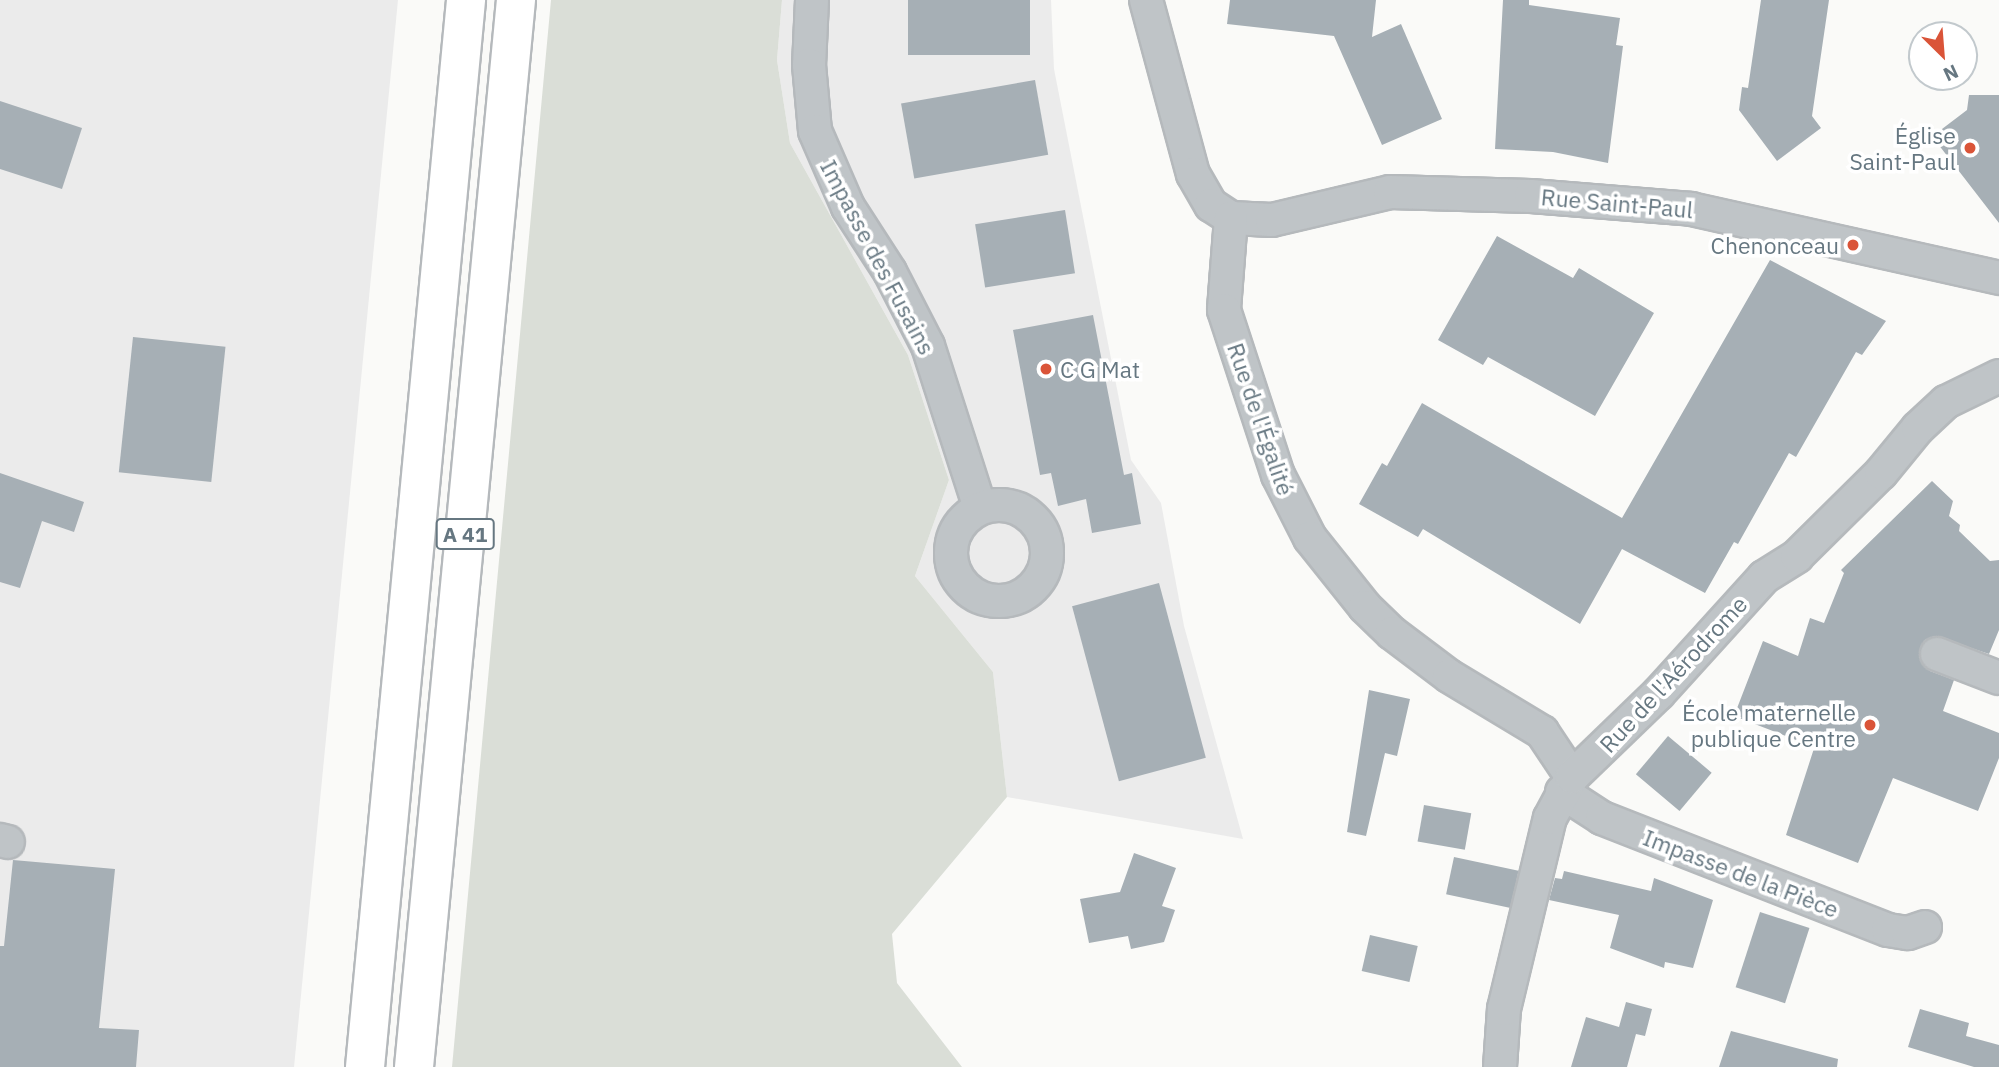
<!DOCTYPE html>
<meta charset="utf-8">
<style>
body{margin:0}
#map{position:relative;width:1999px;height:1067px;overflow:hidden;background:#fafaf8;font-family:"IBM Plex Sans",sans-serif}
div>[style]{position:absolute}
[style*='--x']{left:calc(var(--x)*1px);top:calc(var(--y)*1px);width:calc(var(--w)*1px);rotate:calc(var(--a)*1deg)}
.built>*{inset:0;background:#ebebeb}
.green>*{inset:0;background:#daded7}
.building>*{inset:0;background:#a6afb5;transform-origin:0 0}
.roads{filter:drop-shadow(2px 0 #b5b9bc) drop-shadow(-2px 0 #b5b9bc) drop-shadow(0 2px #b5b9bc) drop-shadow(0 -2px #b5b9bc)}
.minor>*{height:32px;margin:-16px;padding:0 16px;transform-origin:16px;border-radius:16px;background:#bfc4c7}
.minor>.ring{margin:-16px;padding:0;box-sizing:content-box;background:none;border:32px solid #bfc4c7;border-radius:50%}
.highway>*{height:38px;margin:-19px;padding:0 19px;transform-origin:19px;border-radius:19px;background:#fff}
.dots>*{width:19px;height:19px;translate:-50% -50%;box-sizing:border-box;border:4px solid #fff;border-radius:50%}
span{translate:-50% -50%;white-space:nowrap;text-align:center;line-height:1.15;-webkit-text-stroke:7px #fff;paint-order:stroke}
.shield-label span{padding:2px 5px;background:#fff;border:2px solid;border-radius:5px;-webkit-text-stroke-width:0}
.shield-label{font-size:21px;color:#667781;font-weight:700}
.poi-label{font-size:23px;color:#667781}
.right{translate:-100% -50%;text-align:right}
.left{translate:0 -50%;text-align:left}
.street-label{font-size:23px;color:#667781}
.north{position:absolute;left:1908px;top:21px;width:70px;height:70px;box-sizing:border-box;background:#fff;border:2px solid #c2c9cd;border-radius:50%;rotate:155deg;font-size:19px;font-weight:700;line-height:28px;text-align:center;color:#667781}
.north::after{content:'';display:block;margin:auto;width:24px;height:32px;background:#da5438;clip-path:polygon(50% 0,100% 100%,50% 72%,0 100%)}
</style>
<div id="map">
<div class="built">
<i style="clip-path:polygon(0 0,398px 0,294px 1067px,0 1067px)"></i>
<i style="clip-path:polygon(782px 0,1051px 0,1054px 69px,1131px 460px,1161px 503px,1184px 626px,1243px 839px,1007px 797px,993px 672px,915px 576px,949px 480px,908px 355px,790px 143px,777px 60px)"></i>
</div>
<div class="green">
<i style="clip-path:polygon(551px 0,782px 0,777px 60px,790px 143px,908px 355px,949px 480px,915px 576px,993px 672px,1007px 797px,892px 934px,897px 983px,962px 1067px,452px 1067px)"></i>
</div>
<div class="building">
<i style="left:908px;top:0;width:122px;height:55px"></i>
<i style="clip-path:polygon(1230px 0,1376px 0,1372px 37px,1401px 24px,1442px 119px,1382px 145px,1334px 36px,1227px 24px)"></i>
<i style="clip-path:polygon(1503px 0,1529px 0,1529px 5px,1620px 18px,1616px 45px,1623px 46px,1608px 163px,1553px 152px,1495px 149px)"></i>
<i style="clip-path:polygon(1761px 0,1829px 0,1812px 116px,1821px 128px,1777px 161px,1739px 110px,1742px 87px,1748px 88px)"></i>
<i style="left:1035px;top:80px;width:76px;height:136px;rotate:80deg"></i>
<i style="clip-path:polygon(1969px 95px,1999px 95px,1999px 223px,1938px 144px,1942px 129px,1967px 110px)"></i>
<i style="clip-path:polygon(0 101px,82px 128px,62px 189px,0 169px)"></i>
<i style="left:1065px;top:210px;width:64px;height:91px;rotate:81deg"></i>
<i style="clip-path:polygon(1497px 236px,1573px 278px,1579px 268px,1654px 313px,1595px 416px,1488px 357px,1483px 365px,1438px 340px)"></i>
<i style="clip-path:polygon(1770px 260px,1886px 321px,1862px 355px,1856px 352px,1796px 457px,1789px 453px,1738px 544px,1734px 542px,1705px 593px,1622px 549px,1580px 624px,1423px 529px,1418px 537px,1359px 504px,1382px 463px,1387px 466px,1422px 403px,1622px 518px)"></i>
<i style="clip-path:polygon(1093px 315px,1124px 475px,1132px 473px,1141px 524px,1092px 533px,1086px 499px,1058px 506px,1051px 473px,1040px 475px,1013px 330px)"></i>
<i style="left:133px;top:337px;width:93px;height:136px;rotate:6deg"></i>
<i style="clip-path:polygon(0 473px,84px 502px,74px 532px,42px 521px,20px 588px,0 582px)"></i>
<i style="clip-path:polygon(1932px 481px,1953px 501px,1949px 516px,1960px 525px,1959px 531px,1990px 561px,1999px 560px,1999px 630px,1989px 654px,1935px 636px,1925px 640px,1919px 657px,1930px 671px,1954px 680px,1943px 711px,1999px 733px,1999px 758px,1978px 811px,1893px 778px,1858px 863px,1786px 835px,1818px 736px,1809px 745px,1734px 716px,1763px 641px,1798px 656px,1810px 618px,1824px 623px,1844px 573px,1841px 570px)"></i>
<i style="left:1159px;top:583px;width:181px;height:90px;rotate:75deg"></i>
<i style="clip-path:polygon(1369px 690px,1410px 699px,1397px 756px,1385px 753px,1366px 836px,1347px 832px)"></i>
<i style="left:1668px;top:736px;width:57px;height:50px;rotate:40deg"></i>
<i style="left:1424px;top:805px;width:48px;height:37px;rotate:10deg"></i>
<i style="clip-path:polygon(1134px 853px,1176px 868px,1162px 906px,1175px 910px,1164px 942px,1131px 949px,1128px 936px,1089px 943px,1080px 899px,1120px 892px)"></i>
<i style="left:1454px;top:857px;width:66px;height:38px;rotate:12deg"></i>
<i style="clip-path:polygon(13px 860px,115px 869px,99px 1028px,139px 1030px,136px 1067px,0 1067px,0 946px,4px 946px)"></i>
<i style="clip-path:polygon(1564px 871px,1651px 891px,1654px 878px,1713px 900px,1693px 968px,1665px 962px,1664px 968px,1610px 948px,1619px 915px,1549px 900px,1555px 878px,1562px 879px)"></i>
<i style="left:1760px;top:912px;width:52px;height:79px;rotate:18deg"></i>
<i style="left:1370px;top:935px;width:49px;height:37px;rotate:13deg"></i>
<i style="clip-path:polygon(1626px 1002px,1652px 1009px,1645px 1036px,1636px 1034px,1627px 1067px,1571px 1067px,1586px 1017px,1619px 1027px)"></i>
<i style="clip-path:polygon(1920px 1009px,1969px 1023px,1966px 1036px,1999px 1045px,1999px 1067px,1974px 1067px,1908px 1047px)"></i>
<i style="clip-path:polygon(1731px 1031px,1838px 1059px,1837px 1067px,1719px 1067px)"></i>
</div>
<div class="roads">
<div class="minor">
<i style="--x:812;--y:0;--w:65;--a:92.6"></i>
<i style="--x:809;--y:65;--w:66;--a:84.8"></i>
<i style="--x:815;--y:131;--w:83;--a:66.5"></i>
<i style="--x:848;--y:207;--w:77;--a:57.1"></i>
<i style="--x:890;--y:272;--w:83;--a:62.8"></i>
<i style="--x:928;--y:346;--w:170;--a:72.2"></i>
<i style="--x:1146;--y:0;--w:180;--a:74.9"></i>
<i style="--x:1193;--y:174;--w:36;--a:60"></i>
<i style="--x:1211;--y:205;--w:24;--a:33"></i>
<i style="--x:1231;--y:218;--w:41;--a:2.8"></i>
<i style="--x:1272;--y:220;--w:121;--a:-13.3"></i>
<i style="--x:1390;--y:192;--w:141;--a:1.6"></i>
<i style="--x:1531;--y:196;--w:161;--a:4.6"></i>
<i style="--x:1691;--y:209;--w:316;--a:12.6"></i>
<i style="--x:1231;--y:218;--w:92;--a:94.4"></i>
<i style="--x:1224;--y:310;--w:174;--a:71.9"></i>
<i style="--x:1278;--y:475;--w:71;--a:63.1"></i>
<i style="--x:1310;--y:538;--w:88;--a:51.4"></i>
<i style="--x:1365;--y:607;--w:37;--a:44"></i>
<i style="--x:1392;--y:633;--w:71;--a:37"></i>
<i style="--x:1449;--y:676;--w:109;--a:31.1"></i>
<i style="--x:1542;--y:732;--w:54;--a:56.3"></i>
<i class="ring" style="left:951px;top:505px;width:64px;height:64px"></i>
<i style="--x:1937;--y:654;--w:66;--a:21.2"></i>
<i style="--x:1562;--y:792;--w:48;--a:33"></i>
<i style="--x:1602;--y:818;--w:307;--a:21.4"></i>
<i style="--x:1888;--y:930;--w:20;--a:9"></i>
<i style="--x:1908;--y:933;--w:18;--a:-19"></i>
<i style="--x:0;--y:840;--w:8;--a:14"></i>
<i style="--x:1500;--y:1067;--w:58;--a:-86.1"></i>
<i style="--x:1504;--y:1009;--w:196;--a:-76.5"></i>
<i style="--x:1550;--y:818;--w:47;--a:-61.8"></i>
<i style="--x:1572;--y:777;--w:120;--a:-44"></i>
<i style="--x:1658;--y:694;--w:158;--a:-47.8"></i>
<i style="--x:1764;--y:577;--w:39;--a:-32"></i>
<i style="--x:1797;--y:556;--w:118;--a:-44.7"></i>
<i style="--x:1881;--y:473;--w:58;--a:-50.6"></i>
<i style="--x:1918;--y:428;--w:38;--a:-43"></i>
<i style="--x:1946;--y:402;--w:59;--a:-26.1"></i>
</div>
<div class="highway">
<i style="--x:365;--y:1067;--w:1072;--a:-84.59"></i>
<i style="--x:414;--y:1067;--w:1072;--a:-84.54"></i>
</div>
</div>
<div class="dots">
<i style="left:1970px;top:148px;background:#da5438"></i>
<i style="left:1853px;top:245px;background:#da5438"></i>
<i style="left:1046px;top:369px;background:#da5438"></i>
<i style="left:1870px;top:725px;background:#da5438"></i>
</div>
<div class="shield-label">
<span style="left:465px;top:534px">A 41</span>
</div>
<div class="poi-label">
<span class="right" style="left:1956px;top:148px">Église<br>Saint-Paul</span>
<span class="right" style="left:1839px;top:245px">Chenonceau</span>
<span class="left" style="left:1060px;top:369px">C G Mat</span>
<span class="right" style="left:1856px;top:725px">École maternelle<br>publique Centre</span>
</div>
<div class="street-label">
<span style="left:1617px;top:203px;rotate:5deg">Rue Saint-Paul</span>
<span style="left:878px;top:257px;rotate:62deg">Impasse des Fusains</span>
<span style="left:1261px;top:419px;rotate:71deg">Rue de l'Égalité</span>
<span style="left:1673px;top:674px;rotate:-47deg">Rue de l'Aérodrome</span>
<span style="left:1741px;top:873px;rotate:21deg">Impasse de la Pièce</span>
</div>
<div class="north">N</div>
</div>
